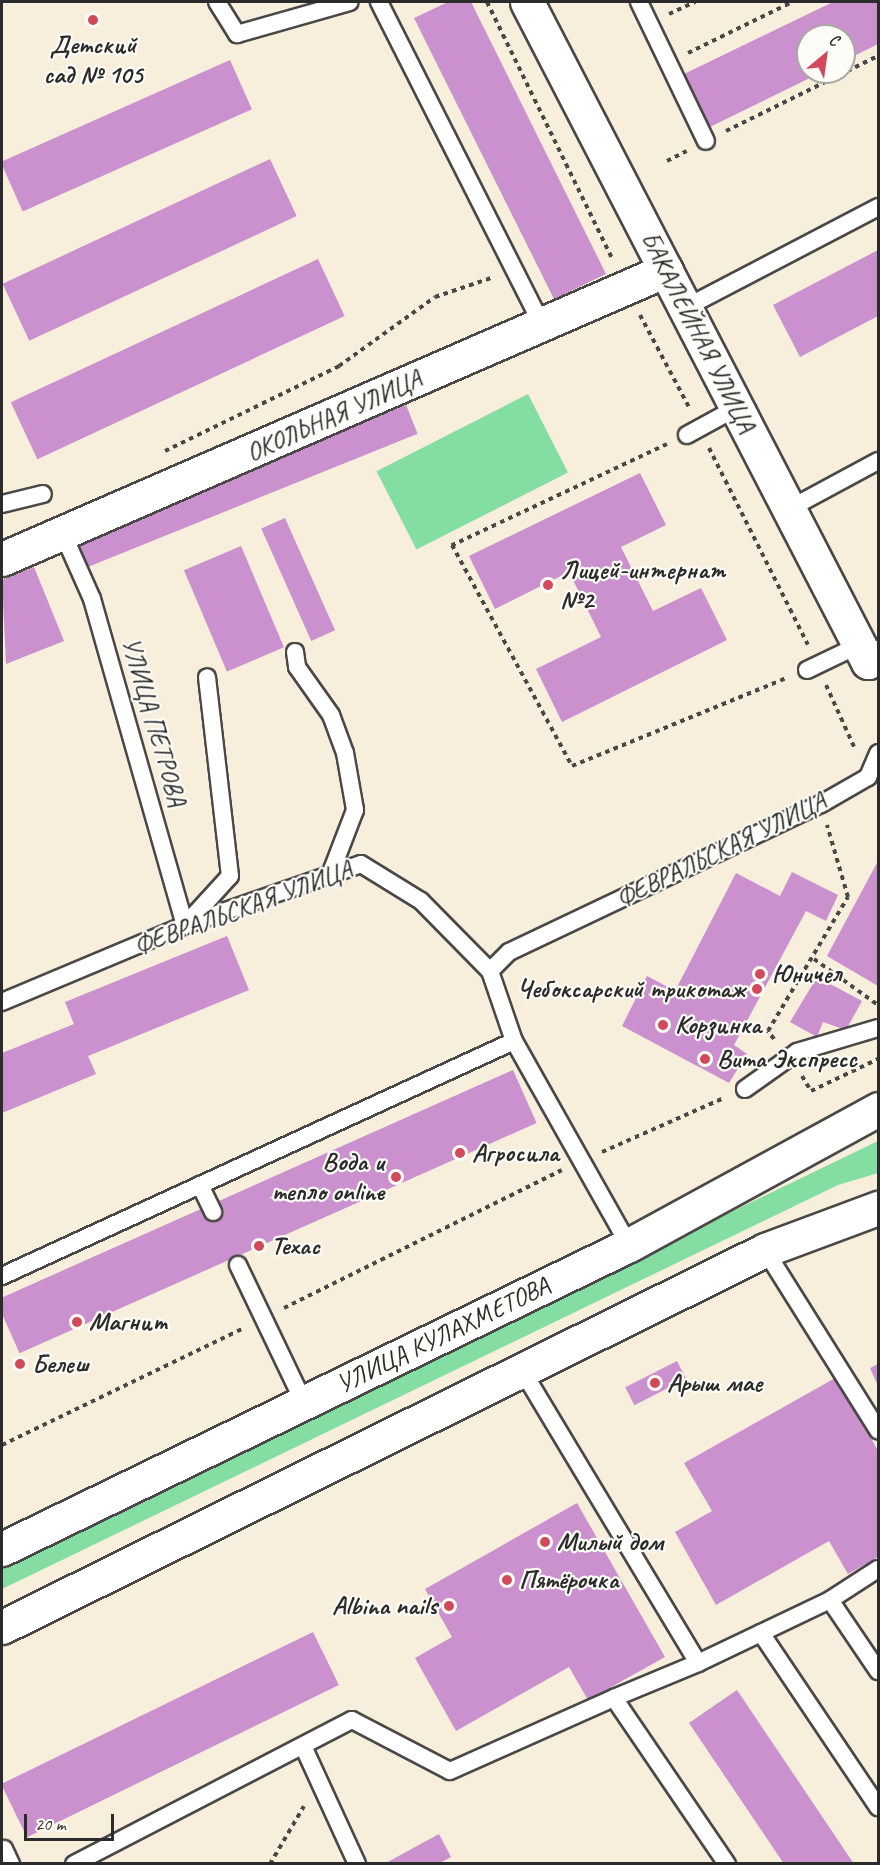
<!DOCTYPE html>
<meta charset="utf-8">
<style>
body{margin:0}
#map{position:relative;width:880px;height:1865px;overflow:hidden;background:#f7eedc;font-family:Caveat,sans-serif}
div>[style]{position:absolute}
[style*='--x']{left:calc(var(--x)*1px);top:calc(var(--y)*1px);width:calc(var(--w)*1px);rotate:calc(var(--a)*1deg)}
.green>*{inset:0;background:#84dda3;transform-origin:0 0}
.building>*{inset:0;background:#cb91cf;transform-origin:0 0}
.path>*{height:4px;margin-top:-2px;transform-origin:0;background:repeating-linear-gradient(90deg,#4a4846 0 4.5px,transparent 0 9px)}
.roads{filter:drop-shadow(2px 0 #4a4846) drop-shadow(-2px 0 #4a4846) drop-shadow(0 2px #4a4846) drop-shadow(0 -2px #4a4846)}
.lane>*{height:16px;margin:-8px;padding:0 8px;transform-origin:8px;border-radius:8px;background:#fff}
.street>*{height:33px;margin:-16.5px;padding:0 16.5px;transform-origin:16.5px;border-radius:16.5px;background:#fff}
.secondary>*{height:33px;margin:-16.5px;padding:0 16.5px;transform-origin:16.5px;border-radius:16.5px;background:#fff}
.dots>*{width:16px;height:16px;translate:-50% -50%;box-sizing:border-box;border:3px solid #fdfcf7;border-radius:50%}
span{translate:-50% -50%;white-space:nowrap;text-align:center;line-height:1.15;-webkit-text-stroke:4.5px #fdfcf7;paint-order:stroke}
.poi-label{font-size:26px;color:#2b2b2b;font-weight:700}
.left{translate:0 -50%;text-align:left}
.right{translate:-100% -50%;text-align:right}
.street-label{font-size:26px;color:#2b2b2b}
.frame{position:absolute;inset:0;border:3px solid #2b2b2b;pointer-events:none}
.north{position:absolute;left:796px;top:24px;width:60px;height:60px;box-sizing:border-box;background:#fdfcf7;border:2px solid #a9a8a5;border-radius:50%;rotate:29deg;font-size:16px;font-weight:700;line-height:24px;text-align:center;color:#2b2b2b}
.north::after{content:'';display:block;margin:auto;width:21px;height:27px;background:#d1495b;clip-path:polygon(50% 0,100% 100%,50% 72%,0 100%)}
.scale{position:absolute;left:24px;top:1814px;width:90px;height:27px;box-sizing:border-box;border:3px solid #2b2b2b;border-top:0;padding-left:8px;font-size:18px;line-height:21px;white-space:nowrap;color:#2b2b2b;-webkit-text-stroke:4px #fdfcf7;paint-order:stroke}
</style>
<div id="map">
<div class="green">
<i style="left:528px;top:394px;width:88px;height:170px;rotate:63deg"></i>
<i style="clip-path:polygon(878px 1141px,878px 1173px,838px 1185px,2px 1589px,2px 1564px)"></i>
</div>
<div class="building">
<i style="clip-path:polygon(448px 2px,471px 2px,606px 274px,554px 299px,414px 18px)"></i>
<i style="clip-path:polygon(833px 2px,878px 2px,878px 44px,844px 61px,844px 36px,808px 36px,808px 72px,822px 72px,710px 127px,684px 74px)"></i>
<i style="left:230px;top:60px;width:54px;height:251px;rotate:66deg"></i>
<i style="left:270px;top:159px;width:63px;height:295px;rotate:65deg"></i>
<i style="clip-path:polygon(878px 250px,878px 316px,800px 357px,773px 305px)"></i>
<i style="left:318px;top:259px;width:63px;height:339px;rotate:65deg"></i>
<i style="left:406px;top:405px;width:31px;height:357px;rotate:68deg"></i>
<i style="clip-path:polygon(640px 473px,666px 525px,621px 547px,653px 611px,701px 588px,727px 640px,562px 722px,536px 669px,601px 637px,569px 572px,495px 609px,469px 556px)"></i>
<i style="left:285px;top:518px;width:123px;height:26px;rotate:66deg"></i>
<i style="left:241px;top:546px;width:110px;height:62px;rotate:67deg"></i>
<i style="clip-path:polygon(34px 567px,64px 641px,6px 664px,2px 580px)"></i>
<i style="clip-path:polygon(878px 861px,878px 986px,827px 956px)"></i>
<i style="clip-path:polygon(792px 872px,838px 895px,826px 921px,806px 911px,734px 1045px,747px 1054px,729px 1083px,622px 1026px,647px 976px,675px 991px,736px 873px,780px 896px)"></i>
<i style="clip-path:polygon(227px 936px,249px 990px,88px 1056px,96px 1074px,2px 1113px,2px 1053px,74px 1024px,65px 1002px)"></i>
<i style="clip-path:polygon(817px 977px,862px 1001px,846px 1030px,823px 1022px,817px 1037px,790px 1022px)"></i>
<i style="left:513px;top:1070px;width:58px;height:566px;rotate:66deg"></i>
<i style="left:677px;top:1361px;width:20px;height:58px;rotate:63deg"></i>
<i style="clip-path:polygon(878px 1364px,878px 1386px,870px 1368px)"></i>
<i style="clip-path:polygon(837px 1377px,878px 1451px,878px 1557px,848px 1574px,829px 1541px,716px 1605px,675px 1532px,712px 1511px,684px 1463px)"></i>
<i style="clip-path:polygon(577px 1503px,665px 1657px,588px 1700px,569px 1667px,456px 1731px,415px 1658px,452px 1637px,425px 1589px)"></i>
<i style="left:313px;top:1632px;width:59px;height:347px;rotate:64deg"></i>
<i style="clip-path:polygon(737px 1690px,854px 1864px,784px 1864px,689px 1723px)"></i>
<i style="clip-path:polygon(439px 1834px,451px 1857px,438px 1864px,384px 1864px)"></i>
</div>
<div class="path">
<i style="--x:487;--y:2;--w:287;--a:64"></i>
<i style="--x:669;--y:14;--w:29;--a:-25"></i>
<i style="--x:688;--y:53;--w:116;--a:-26.1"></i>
<i style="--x:726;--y:131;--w:169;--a:-26.3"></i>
<i style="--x:667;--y:161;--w:22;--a:-27"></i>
<i style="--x:640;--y:315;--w:106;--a:62"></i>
<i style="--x:667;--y:444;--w:238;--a:154.8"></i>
<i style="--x:452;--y:545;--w:251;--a:61.5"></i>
<i style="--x:572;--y:766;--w:232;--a:-22.3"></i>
<i style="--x:709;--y:448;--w:220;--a:63.3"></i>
<i style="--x:165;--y:451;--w:194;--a:-26"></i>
<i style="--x:339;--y:366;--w:118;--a:-35.7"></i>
<i style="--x:435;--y:297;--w:62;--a:-18.7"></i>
<i style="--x:826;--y:685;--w:70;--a:65.6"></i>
<i style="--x:814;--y:959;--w:79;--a:35.7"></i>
<i style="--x:774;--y:1039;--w:10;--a:-127"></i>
<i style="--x:768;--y:1031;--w:156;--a:-59.2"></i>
<i style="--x:848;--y:897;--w:75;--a:-106.3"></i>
<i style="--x:802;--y:1076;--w:17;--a:59"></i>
<i style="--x:811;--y:1091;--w:74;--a:-25.5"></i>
<i style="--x:602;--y:1152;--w:133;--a:-23.9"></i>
<i style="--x:284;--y:1308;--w:310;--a:-26.4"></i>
<i style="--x:2;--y:1445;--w:267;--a:-25.8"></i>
<i style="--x:270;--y:1864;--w:67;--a:-59.6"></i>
</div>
<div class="roads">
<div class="lane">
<i style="--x:217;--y:2;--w:38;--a:58"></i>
<i style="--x:237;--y:34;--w:117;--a:-15.8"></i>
<i style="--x:379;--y:2;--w:362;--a:63.2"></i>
<i style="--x:639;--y:2;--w:154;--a:64.3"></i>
<i style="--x:685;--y:308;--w:218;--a:-27.6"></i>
<i style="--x:687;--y:435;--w:58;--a:-28.8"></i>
<i style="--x:2;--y:504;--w:42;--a:-13.7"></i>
<i style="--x:789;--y:509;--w:101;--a:-28.3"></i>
<i style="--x:64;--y:536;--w:69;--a:66"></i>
<i style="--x:92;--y:599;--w:339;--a:74.1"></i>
<i style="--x:295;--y:652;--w:15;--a:82"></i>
<i style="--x:297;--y:667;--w:59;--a:54.7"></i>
<i style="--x:331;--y:715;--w:40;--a:69.8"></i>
<i style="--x:345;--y:753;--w:58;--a:80"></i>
<i style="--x:355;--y:810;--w:70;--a:111"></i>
<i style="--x:807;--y:670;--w:58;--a:-25.7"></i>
<i style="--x:188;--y:922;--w:62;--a:-47.6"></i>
<i style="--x:230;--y:876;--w:200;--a:-96.6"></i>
<i style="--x:490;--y:971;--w:27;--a:-45"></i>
<i style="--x:509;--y:952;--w:345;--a:-25.4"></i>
<i style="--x:821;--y:804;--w:54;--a:-29.9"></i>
<i style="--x:868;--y:777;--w:26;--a:-67"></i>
<i style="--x:2;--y:1002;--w:199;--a:-22.8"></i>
<i style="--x:185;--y:925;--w:186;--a:-19.1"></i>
<i style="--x:361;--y:864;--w:70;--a:31.7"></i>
<i style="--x:421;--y:901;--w:98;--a:45.4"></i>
<i style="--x:490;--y:971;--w:74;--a:71.1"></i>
<i style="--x:514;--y:1041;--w:234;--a:60.6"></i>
<i style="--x:745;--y:1089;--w:64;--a:-35.4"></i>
<i style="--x:797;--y:1052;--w:84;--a:-16.5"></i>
<i style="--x:200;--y:1185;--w:30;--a:64"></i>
<i style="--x:765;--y:1250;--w:213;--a:57.9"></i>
<i style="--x:238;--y:1265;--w:153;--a:64.4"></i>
<i style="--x:2;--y:1276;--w:563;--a:-24.65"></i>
<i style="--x:522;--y:1370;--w:342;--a:59"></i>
<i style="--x:698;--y:1663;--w:91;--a:157.4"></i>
<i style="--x:614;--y:1698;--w:201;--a:55.8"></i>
<i style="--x:830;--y:1600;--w:86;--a:55.9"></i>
<i style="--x:761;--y:1633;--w:210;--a:56.1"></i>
<i style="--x:698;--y:1663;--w:146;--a:-25.5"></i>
<i style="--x:830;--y:1600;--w:57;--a:-32.9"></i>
<i style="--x:303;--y:1746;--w:130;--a:65.4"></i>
<i style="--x:4;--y:1849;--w:17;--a:65"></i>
<i style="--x:74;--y:1864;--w:313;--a:-27.4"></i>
<i style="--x:352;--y:1720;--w:110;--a:27.5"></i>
<i style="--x:450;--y:1771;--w:180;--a:-24"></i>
</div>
<div class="street">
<i style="--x:527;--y:2;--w:743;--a:62.68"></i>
<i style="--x:868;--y:662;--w:11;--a:-27"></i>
<i style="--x:2;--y:559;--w:724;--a:-23.52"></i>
</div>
<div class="secondary">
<i style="--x:2;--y:1549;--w:697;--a:-25.87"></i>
<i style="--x:629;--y:1245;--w:284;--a:-28.6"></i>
<i style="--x:2;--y:1627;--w:851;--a:-26.29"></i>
<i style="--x:765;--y:1250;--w:121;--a:-20.4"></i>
</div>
</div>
<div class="dots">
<i style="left:93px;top:20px;background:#d1495b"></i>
<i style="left:548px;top:585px;background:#d1495b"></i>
<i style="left:760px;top:974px;background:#d1495b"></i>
<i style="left:757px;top:989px;background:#d1495b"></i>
<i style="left:663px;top:1025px;background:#d1495b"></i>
<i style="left:705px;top:1059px;background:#d1495b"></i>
<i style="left:460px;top:1153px;background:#d1495b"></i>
<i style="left:396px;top:1177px;background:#d1495b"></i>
<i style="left:259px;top:1246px;background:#d1495b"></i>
<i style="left:77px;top:1322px;background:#d1495b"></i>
<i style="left:20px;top:1364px;background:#d1495b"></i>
<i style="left:655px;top:1383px;background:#d1495b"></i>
<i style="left:545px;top:1542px;background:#d1495b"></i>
<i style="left:507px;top:1580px;background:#d1495b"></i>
<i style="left:449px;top:1606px;background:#d1495b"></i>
</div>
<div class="poi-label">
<span style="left:93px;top:60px">Детский<br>сад № 105</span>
<span class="left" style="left:560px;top:585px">Лицей-интернат<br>№2</span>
<span class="left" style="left:772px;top:974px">Юничел</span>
<span class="right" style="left:745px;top:989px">Чебоксарский трикотаж</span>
<span class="left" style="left:675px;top:1025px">Корзинка</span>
<span class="left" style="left:717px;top:1059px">Вита Экспресс</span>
<span class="left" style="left:472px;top:1153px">Агросила</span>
<span class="right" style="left:384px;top:1177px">Вода и<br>тепло online</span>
<span class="left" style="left:271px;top:1246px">Техас</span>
<span class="left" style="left:89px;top:1322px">Магнит</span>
<span class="left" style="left:32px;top:1364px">Белеш</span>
<span class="left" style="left:667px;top:1383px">Арыш мае</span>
<span class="left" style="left:557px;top:1542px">Милый дом</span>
<span class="left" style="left:519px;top:1580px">Пятёрочка</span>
<span class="right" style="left:437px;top:1606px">Albina nails</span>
</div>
<div class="street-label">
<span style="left:698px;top:332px;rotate:63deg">БАКАЛЕЙНАЯ УЛИЦА</span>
<span style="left:334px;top:416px;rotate:-24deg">ОКОЛЬНАЯ УЛИЦА</span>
<span style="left:154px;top:722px;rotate:74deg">УЛИЦА ПЕТРОВА</span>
<span style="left:721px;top:850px;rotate:-26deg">ФЕВРАЛЬСКАЯ УЛИЦА</span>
<span style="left:243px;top:908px;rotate:-20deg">ФЕВРАЛЬСКАЯ УЛИЦА</span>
<span style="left:443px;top:1335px;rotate:-26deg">УЛИЦА КУЛАХМЕТОВА</span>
</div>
<div class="frame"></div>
<div class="north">С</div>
<div class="scale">20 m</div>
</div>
